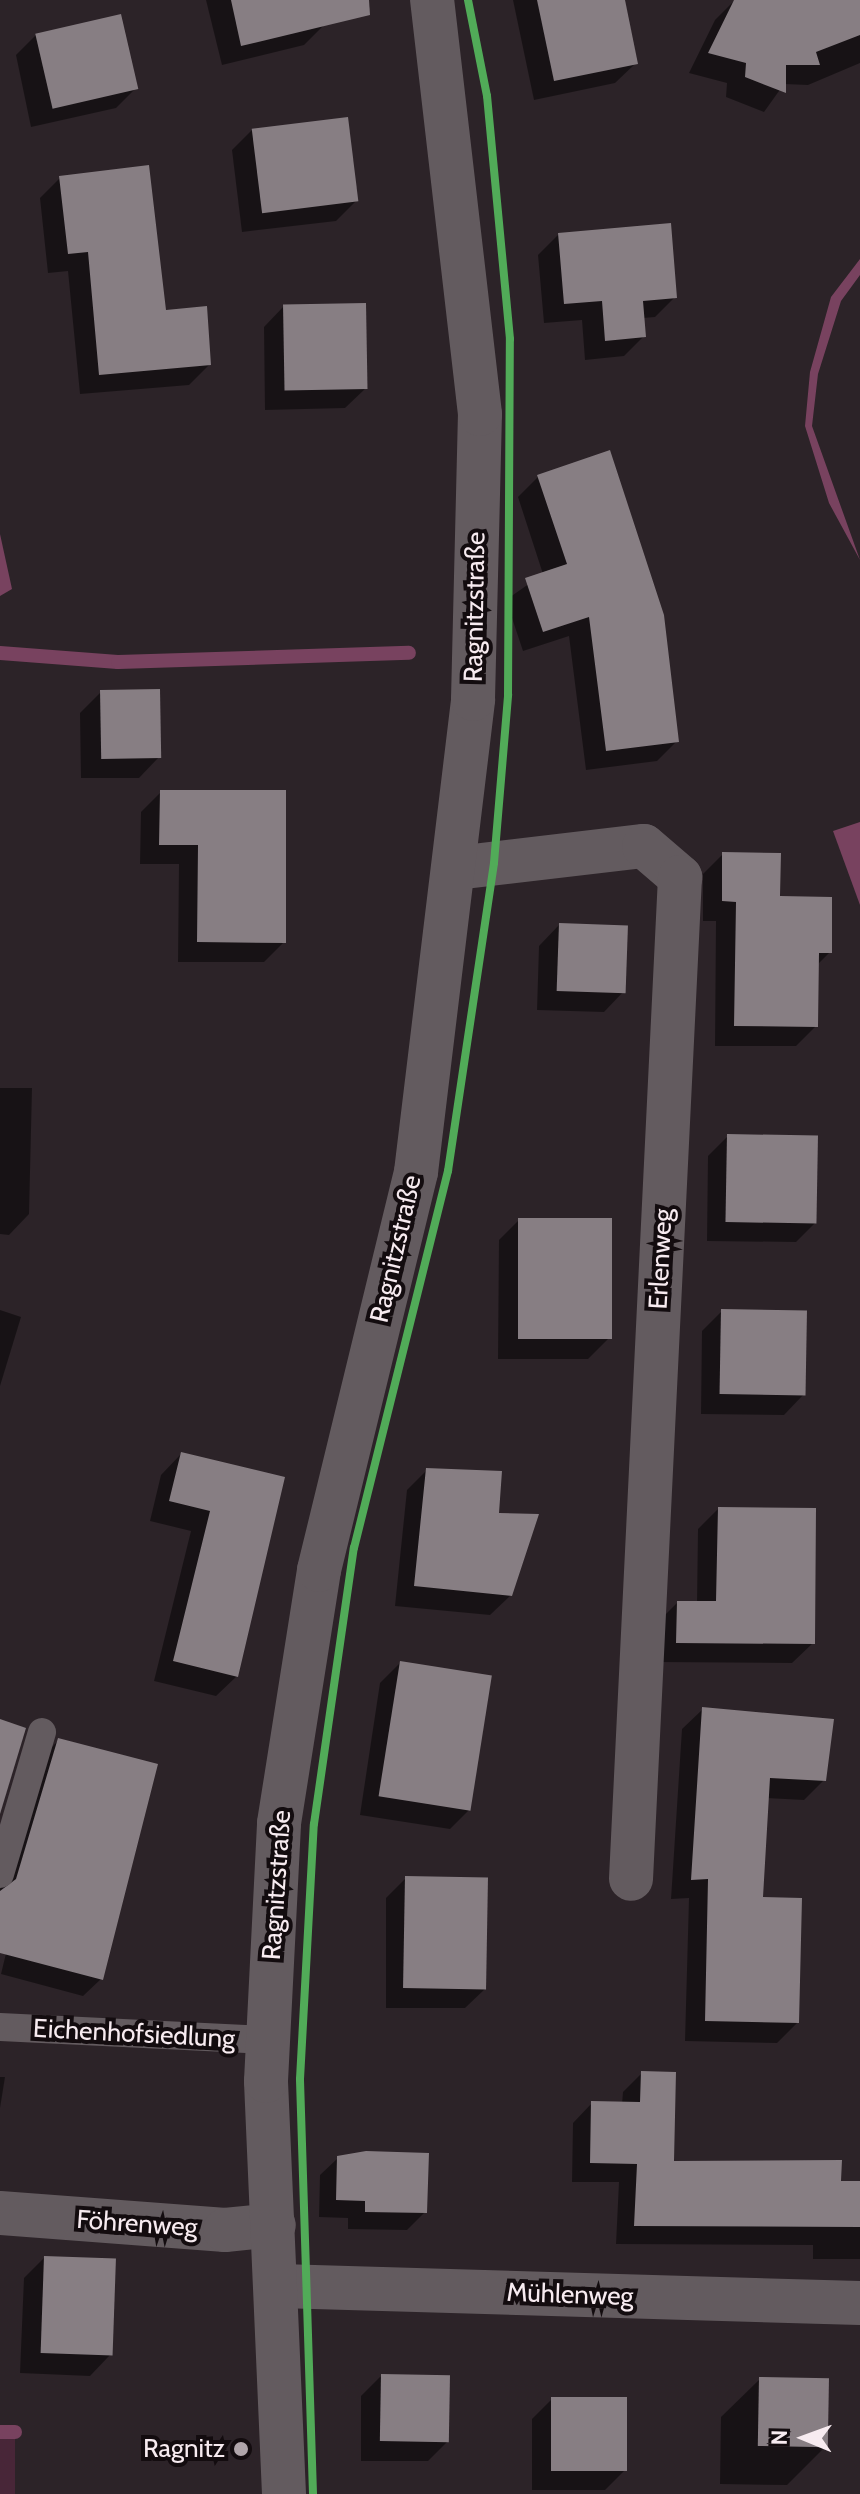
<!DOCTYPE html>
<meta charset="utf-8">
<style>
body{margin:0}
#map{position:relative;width:860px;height:2494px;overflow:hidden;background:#2c2328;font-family:Cabin,sans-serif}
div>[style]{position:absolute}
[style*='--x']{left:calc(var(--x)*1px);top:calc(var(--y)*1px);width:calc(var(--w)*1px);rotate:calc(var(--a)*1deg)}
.green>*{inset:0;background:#482638;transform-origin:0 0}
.water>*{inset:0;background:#78425f}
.shadow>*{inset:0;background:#0007}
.stream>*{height:14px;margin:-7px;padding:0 7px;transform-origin:7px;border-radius:7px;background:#78425f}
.building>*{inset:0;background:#877e83;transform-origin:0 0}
.lane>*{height:28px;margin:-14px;padding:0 14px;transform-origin:14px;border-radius:14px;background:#635b5f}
.street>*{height:44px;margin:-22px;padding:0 22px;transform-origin:22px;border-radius:22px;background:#635b5f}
.secondary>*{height:44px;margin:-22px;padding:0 22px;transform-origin:22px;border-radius:22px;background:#635b5f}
.cycleway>*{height:8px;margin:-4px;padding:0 4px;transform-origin:4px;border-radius:4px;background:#51ab58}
.dots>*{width:22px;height:22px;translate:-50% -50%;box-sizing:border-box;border:4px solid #130c0f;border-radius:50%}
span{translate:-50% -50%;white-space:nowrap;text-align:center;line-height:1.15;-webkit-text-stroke:8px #130c0f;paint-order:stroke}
.street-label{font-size:26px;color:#f7ebf0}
.poi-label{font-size:26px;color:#f7ebf0}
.right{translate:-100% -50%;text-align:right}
.north{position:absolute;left:764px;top:2398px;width:80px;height:80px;-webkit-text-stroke:6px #130c0f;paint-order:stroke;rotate:271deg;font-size:22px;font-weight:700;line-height:32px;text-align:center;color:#f7ebf0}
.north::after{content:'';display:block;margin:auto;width:28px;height:36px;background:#f7ebf0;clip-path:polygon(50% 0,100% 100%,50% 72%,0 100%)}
</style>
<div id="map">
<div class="green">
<i style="left:0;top:2432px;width:15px;height:62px"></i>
</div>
<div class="water">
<i style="clip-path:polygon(860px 259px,860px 275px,841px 301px,818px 374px,812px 426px,860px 560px,829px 503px,805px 426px,810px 372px,831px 297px)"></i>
<i style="clip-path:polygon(0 534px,12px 589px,0 596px)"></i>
<i style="clip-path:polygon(860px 822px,860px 905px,833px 831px)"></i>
</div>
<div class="shadow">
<i style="clip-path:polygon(206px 0,318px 0,324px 25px,304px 45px,222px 65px)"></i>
<i style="clip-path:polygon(513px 0,623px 0,636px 63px,615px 83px,534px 100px)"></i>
<i style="clip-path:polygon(735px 0,860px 0,860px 63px,808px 85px,784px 84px,764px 112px,726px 97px,727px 83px,689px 73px,715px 20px)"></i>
<i style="clip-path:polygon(36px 35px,136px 88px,116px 108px,31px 127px,16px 55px)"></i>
<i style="clip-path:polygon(252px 130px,356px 201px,336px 221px,242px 232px,232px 150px)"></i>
<i style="clip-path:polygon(60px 178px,209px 365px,189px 385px,80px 394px,68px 271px,48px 273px,40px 198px)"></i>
<i style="clip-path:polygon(558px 235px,675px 297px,655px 317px,643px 318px,644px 336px,624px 356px,585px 360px,582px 320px,544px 323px,538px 255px)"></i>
<i style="clip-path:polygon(284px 306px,366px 388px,345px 408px,265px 410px,264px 327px)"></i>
<i style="clip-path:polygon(538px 477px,677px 741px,657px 761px,586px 770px,569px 636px,523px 651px,506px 600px,543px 574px,518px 497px)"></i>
<i style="clip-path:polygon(101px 692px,159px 757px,139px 778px,81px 778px,80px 713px)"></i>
<i style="clip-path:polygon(161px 792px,284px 942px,264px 962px,178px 962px,179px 864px,140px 864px,141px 812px)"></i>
<i style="clip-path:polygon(723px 854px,830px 952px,817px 965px,816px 1026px,796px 1046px,715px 1046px,716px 921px,703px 921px,703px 874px)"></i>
<i style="clip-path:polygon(559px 925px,624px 991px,604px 1012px,537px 1010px,539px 946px)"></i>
<i style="clip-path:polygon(0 1088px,32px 1088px,29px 1214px,9px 1235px,0 1234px)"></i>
<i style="clip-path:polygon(728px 1136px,816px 1222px,796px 1242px,707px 1241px,708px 1156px)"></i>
<i style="clip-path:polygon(519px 1220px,608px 1339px,588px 1359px,498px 1359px,499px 1240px)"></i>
<i style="clip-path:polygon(0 1310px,21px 1317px,0 1386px)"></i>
<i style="clip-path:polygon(722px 1311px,804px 1394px,784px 1415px,701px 1414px,702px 1331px)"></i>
<i style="clip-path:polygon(181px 1454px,282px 1479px,237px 1676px,216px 1696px,154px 1681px,191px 1531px,150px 1521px,161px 1475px)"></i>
<i style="clip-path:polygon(427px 1470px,497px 1515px,511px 1595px,490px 1615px,395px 1606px,407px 1490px)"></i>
<i style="clip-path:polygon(718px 1509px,813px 1643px,792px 1663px,656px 1662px,657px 1623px,677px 1603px,697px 1603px,698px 1529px)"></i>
<i style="clip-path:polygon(400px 1663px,470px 1809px,450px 1829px,360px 1815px,380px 1683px)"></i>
<i style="clip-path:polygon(703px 1709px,824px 1780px,804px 1800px,766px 1798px,761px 1899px,797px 2023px,777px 2043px,685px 2041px,689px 1898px,671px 1899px,682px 1729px)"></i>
<i style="clip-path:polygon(59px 1740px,101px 1979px,83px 1996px,1px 1974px,9px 1941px,0 1939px,0 1890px,41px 1758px)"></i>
<i style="clip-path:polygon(406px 1878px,486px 1988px,465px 2008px,386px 2008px,386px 1898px)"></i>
<i style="clip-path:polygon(642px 2073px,672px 2163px,860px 2183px,860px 2259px,813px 2259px,813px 2245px,616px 2244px,619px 2182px,572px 2182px,573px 2123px,592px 2103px,622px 2104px,623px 2092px)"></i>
<i style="clip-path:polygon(0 2077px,5px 2077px,0 2108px)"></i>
<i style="clip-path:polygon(338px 2158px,425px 2212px,407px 2230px,348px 2229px,348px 2218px,319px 2217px,320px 2175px)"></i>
<i style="clip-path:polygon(44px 2258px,110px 2355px,90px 2376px,20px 2373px,24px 2278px)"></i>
<i style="clip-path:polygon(381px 2376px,448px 2441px,428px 2461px,361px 2461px,361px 2396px)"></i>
<i style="clip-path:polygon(760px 2379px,826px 2446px,787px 2485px,720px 2484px,721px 2417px)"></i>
<i style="clip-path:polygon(552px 2399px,625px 2470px,605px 2490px,532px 2490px,532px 2419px)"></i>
</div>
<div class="stream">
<i style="--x:0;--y:653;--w:118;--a:4.4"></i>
<i style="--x:118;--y:662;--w:291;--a:-1.8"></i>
<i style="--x:0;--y:2432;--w:15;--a:0"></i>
</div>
<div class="building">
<i style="clip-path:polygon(231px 0,369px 0,370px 15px,241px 46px)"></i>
<i style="clip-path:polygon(537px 0,625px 0,638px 64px,554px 81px)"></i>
<i style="clip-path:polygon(734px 0,860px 0,860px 35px,816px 52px,820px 65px,786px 65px,786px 93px,745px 77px,746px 63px,708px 53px)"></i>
<i style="left:121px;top:14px;width:77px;height:88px;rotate:77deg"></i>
<i style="left:348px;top:117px;width:85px;height:97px;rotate:83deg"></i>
<i style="clip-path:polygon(149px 165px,166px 310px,207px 306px,211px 365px,99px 375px,88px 252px,68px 254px,59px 176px)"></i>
<i style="clip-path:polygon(671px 223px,677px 298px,643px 301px,646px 337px,605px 341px,602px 301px,564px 304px,558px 233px)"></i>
<i style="left:366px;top:303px;width:86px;height:83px;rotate:89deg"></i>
<i style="clip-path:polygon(610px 450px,664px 615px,679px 742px,606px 751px,589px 617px,543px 632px,525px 578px,567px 564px,537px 475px)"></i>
<i style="left:160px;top:689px;width:69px;height:60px;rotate:89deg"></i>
<i style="clip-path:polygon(160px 790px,286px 790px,286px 943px,197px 942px,198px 845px,159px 845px)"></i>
<i style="clip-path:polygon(722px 852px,781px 853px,780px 896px,832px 897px,832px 953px,819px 953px,818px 1027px,734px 1026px,736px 902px,722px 901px)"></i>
<i style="left:559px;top:923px;width:69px;height:68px;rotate:2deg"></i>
<i style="left:727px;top:1134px;width:91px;height:88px;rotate:1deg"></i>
<i style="left:518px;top:1218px;width:94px;height:121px"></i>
<i style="left:721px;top:1309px;width:86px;height:85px;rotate:1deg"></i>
<i style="clip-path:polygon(181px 1452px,285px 1477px,238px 1677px,173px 1661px,210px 1511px,169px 1501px)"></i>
<i style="clip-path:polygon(426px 1468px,502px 1471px,499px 1513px,539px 1514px,512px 1596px,414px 1586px)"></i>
<i style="clip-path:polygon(718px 1507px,816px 1508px,815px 1644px,676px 1643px,677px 1601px,716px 1601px)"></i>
<i style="left:400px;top:1661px;width:93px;height:137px;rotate:9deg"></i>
<i style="clip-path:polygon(702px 1707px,834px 1719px,826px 1781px,770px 1778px,763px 1897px,802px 1898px,799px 2023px,705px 2021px,708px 1879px,691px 1880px)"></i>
<i style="clip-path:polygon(0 1719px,26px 1728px,0 1814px)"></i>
<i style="clip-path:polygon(58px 1738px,158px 1764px,103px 1980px,0 1953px,0 1891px,16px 1879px)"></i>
<i style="left:405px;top:1876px;width:83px;height:112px;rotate:1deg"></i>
<i style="clip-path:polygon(641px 2071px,676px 2072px,674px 2161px,842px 2160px,841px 2181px,860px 2181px,860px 2227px,634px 2226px,637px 2164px,590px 2163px,591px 2101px,640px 2102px)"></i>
<i style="clip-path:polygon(366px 2151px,429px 2153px,427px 2213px,365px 2212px,365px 2201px,336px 2200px,337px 2156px)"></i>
<i style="left:44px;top:2256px;width:72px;height:97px;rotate:2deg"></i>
<i style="left:381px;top:2374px;width:69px;height:67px;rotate:1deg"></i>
<i style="left:759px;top:2377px;width:70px;height:69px;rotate:1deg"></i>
<i style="left:551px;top:2397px;width:76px;height:74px"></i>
</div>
<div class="lane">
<i style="--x:0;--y:1874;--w:148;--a:-73.5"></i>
<i style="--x:0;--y:2027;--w:268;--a:2.8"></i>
</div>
<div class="street">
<i style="--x:456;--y:868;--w:189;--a:-6.7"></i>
<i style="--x:644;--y:846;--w:48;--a:40.7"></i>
<i style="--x:680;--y:877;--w:1003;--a:92.8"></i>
<i style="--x:0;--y:2213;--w:226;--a:4.3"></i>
<i style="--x:225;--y:2230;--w:49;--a:-5.8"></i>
<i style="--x:280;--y:2286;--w:580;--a:1.68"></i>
</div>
<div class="secondary">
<i style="--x:284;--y:2494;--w:413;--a:-92.5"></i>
<i style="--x:266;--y:2081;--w:258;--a:-87.1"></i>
<i style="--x:279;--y:1823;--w:256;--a:-81"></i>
<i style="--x:319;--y:1570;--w:410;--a:-76.3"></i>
<i style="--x:416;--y:1172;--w:476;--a:-83.1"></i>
<i style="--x:473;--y:699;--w:285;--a:-88.6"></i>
<i style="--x:480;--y:414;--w:417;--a:-96.6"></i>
</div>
<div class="cycleway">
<i style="--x:313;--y:2494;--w:415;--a:-91.8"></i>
<i style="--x:300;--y:2079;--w:255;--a:-86.9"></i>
<i style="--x:314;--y:1824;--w:279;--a:-81.8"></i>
<i style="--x:354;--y:1548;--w:389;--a:-76"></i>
<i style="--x:448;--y:1171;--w:311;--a:-81.5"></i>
<i style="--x:494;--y:863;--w:169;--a:-85.2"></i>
<i style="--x:508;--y:695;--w:356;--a:-89.7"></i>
<i style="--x:510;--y:339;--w:244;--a:-95.4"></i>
<i style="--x:487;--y:96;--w:98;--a:-101.2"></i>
</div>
<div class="dots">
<i style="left:241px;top:2449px;background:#b0a5aa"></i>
</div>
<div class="street-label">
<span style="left:475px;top:607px;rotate:-89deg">Ragnitzstraße</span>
<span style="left:396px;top:1249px;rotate:-77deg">Ragnitzstraße</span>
<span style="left:661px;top:1259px;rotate:-87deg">Erlenweg</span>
<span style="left:277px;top:1885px;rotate:-86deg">Ragnitzstraße</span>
<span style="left:134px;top:2034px;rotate:3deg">Eichenhofsiedlung</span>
<span style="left:137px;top:2224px;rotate:4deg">Föhrenweg</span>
<span style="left:570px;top:2295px;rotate:2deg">Mühlenweg</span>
</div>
<div class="poi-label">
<span class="right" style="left:225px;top:2449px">Ragnitz</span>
</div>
<div class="north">N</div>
</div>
